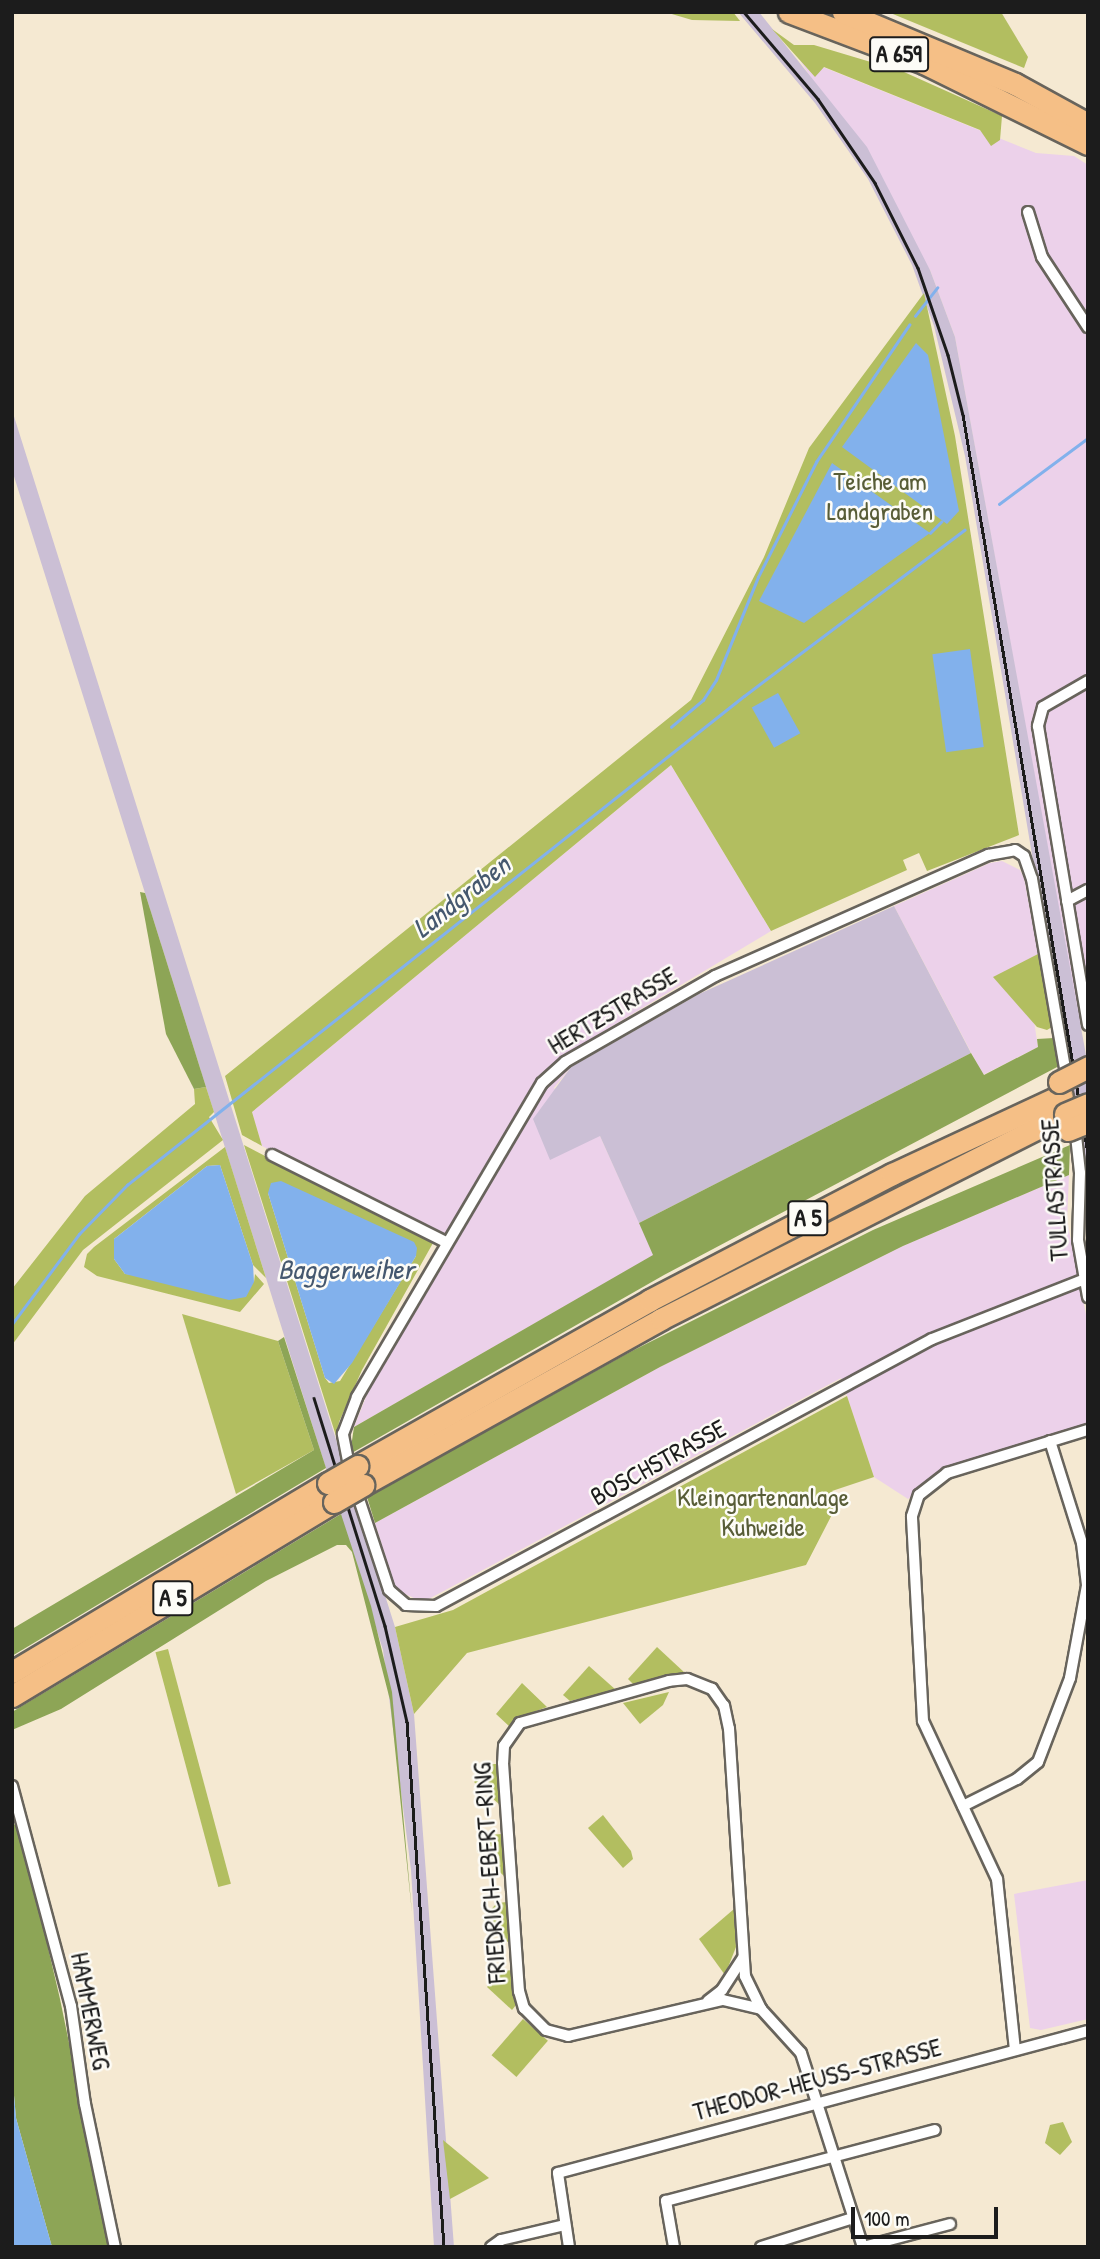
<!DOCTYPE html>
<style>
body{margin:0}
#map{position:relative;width:1100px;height:2259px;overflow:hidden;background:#f5e9d2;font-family:"Patrick Hand",sans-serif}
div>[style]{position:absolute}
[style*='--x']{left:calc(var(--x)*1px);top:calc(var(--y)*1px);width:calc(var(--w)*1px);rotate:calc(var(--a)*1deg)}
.built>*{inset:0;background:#ecd1ea}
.industrial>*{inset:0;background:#cbbfd5}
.green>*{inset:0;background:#b2be60;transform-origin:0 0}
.forest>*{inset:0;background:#8da556}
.water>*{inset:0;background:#82b1ec;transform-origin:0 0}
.stream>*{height:2.5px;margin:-1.25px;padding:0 1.25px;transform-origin:1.25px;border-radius:1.25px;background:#82b1ec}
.roads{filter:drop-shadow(2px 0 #68645c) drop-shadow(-2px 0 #68645c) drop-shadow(0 2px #68645c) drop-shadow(0 -2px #68645c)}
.minor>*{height:10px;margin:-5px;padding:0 5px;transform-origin:5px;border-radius:5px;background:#fff}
.motorway>*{height:21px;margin:-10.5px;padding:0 10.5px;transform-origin:10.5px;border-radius:10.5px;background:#f5bf86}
.rail>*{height:2.5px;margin:-1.25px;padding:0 1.25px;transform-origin:1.25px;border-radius:1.25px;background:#1c1c1c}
.bridges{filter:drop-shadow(2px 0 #68645c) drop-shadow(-2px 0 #68645c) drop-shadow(0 2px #68645c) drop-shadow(0 -2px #68645c)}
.motorway-bridge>*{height:21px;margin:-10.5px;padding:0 10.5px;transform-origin:10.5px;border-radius:10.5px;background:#f5bf86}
span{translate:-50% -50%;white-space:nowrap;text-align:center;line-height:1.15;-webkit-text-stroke:5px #fdfcf7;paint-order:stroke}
.shield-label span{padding:2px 5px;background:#fdfcf7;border:2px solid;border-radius:5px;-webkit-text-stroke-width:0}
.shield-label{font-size:24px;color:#1c1c1c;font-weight:700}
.park-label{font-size:26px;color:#585d37}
.street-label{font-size:26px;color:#1c1c1c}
.water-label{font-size:28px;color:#45586f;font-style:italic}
.frame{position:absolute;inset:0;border:14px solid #1c1c1c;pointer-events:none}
.scale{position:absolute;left:851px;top:2207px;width:147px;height:32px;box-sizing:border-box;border:4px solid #1c1c1c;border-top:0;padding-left:9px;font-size:21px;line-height:24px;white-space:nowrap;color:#1c1c1c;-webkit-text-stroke:5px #fdfcf7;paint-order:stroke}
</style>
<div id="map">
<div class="built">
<i style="clip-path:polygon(798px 57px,1036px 153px,1074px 156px,1088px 165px,1088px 1018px,1079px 1022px,955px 337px,930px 270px)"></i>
<i style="clip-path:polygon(671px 765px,771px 931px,569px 1052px,571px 1067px,554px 1088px,600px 1136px,654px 1255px,354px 1427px,370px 1387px,455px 1245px,262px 1146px,252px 1112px)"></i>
<i style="clip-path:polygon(1002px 861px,1020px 870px,1024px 878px,1050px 1017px,1034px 1021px,1038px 1047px,983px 1075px,894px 906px,990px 863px)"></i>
<i style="clip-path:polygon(1069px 1175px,1067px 1221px,1088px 1324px,1088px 1425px,938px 1475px,908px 1499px,874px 1477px,841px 1378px,423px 1602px,396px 1590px,375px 1523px,660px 1367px,903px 1246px)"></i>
<i style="clip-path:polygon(1088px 1880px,1088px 2019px,1041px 2030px,1030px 2028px,1014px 1894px)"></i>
</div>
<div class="industrial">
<i style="clip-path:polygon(738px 12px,759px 12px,867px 147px,930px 270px,955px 337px,1088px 1066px,1088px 1188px,965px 456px,934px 326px,912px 265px,868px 179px,815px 103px)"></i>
<i style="clip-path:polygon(12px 410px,395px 1627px,414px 1714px,454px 2247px,434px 2247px,411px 1870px,383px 1650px,12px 470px)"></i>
<i style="clip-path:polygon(894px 906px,971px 1053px,639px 1223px,600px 1136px,550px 1160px,533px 1119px,571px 1067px,699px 994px)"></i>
</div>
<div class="green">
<i style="clip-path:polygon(665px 12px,733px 12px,740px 21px,692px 20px)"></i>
<i style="clip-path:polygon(888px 12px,1001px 12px,1028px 57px,1024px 68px)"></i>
<i style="clip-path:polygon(772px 29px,794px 45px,814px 45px,904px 72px,1002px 116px,1000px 140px,991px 146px,980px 130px,824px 67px,815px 77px)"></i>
<i style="clip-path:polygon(924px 293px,955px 436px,1019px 835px,927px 871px,919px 853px,903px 860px,907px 870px,771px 931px,671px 765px,252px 1112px,262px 1146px,242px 1135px,225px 1076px,691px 700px,764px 557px,809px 448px)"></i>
<i style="clip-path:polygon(1038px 954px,1052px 1027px,1047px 1030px,1037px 1027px,993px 977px)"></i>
<i style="clip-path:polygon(206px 1087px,214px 1112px,209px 1117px,223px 1140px,83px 1250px,12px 1345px,12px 1289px,85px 1196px,195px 1104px,194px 1089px)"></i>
<i style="clip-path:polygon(evenodd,244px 1145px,433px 1243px,362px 1370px,339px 1422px,337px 1439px,244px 1145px,268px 1193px,416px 1256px,340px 1381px,329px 1383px,325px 1378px,268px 1193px)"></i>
<i style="clip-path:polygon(225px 1147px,266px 1278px,253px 1265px,220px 1165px,207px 1166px,114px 1239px,114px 1259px,125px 1274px,254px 1282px,255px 1274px,264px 1284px,240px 1312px,97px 1276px,84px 1267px,87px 1254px,94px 1247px)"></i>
<i style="clip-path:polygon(182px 1314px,278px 1341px,314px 1450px,236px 1494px)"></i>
<i style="clip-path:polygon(847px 1396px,874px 1477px,832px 1491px,840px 1499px,806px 1565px,467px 1653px,414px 1714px,395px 1627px,453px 1610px)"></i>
<i style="clip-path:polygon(657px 1647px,685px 1673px,634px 1685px,628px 1679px)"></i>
<i style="left:168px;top:1649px;width:243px;height:13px;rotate:75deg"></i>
<i style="clip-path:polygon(589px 1666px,616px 1690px,570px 1701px,563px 1695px)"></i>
<i style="clip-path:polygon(522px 1683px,547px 1707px,525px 1715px,510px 1727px,496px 1714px)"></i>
<i style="clip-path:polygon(669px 1692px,663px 1705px,640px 1724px,623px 1703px)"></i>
<i style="clip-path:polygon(490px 1764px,497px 1764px,500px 1805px,474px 1782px)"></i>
<i style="clip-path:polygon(603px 1815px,631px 1851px,633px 1859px,623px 1868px,588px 1828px)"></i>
<i style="clip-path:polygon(502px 1834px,504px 1876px,477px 1851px,489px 1835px)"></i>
<i style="clip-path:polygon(507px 1902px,509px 1943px,482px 1919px,497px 1903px)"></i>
<i style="clip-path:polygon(734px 1909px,736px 1947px,725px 1975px,699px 1939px)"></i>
<i style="clip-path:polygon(512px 1970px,516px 2005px,512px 2010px,487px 1987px,502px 1971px)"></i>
<i style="left:523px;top:2019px;width:33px;height:48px;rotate:41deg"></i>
<i style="clip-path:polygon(1063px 2122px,1072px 2142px,1060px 2155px,1045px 2143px,1050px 2125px)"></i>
<i style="clip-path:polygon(443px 2140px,489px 2178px,450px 2199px)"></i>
</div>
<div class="forest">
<i style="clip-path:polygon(140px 892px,145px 893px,206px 1087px,194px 1089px,166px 1034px)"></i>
<i style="clip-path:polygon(1054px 1038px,1059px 1066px,664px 1275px,350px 1454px,354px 1427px,653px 1255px,639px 1223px,971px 1053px,984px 1075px,1038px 1047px,1037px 1039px)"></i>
<i style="clip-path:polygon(1070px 1145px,1069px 1175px,903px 1246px,660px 1367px,375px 1523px,367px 1497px,630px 1352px,873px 1230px)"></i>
<i style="clip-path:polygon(284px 1337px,326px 1468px,12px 1656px,12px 1629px,314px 1450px,278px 1341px)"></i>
<i style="clip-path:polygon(341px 1514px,371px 1606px,392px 1692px,412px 1913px,390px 1700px,352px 1552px,346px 1545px,337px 1545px,266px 1581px,61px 1709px,12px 1730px,12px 1712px)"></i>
<i style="clip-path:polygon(12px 1794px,60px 1999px,111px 2247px,52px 2247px,16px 2118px,12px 2073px,12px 1827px,16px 1823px)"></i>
</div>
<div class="water">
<i style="clip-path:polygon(916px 343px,928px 355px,959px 511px,947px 524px,842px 447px)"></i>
<i style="clip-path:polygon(832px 463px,930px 533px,804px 623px,759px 601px)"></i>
<i style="left:970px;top:649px;width:99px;height:38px;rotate:82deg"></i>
<i style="left:778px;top:693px;width:46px;height:30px;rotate:61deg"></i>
<i style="clip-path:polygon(220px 1165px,253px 1265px,254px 1282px,246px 1297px,229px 1300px,125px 1274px,114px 1259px,114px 1239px,207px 1166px)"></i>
<i style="clip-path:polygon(281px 1181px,414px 1242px,417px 1248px,416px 1256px,352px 1363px,334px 1384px,325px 1378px,268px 1193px,271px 1183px)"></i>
<i style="clip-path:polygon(12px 2073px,16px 2118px,52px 2247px,12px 2247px)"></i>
</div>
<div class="stream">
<i style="--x:915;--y:316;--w:36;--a:-52"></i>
<i style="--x:999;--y:504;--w:111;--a:-36.6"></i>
<i style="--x:930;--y:533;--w:16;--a:-45"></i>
<i style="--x:671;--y:727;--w:42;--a:-40.2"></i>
<i style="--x:703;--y:700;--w:24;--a:-57"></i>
<i style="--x:716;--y:680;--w:111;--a:-67.8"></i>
<i style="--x:758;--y:577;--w:129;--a:-63.2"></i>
<i style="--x:816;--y:462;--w:166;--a:-55.8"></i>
<i style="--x:12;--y:1324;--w:112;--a:-53.3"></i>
<i style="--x:79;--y:1234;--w:69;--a:-45.6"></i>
<i style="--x:127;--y:1185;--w:787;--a:-38.4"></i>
<i style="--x:744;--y:696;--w:276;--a:-37"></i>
</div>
<div class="roads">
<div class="minor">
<i style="--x:1028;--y:212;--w:47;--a:72.7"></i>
<i style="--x:1042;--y:257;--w:84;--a:56.7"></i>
<i style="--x:1088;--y:681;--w:52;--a:150"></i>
<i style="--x:1043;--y:707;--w:20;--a:105"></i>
<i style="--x:1038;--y:726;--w:303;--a:80.5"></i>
<i style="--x:1067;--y:901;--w:24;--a:-28"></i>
<i style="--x:1075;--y:1126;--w:47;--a:83.9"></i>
<i style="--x:1080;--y:1173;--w:67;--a:91.7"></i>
<i style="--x:1078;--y:1240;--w:58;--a:80"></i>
<i style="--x:272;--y:1155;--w:195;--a:26.6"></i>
<i style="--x:350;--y:1471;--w:38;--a:-101"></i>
<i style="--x:343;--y:1434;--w:40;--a:-69"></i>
<i style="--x:357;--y:1397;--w:364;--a:-59.5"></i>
<i style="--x:542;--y:1083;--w:31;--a:-42"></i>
<i style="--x:565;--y:1062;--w:173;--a:-29.8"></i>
<i style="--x:715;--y:976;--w:299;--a:-23.9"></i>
<i style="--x:988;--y:855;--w:27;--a:-10"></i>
<i style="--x:1015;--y:850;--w:11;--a:34"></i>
<i style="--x:1024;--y:856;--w:24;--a:71"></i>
<i style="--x:1032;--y:879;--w:203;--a:80.1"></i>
<i style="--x:355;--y:1487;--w:108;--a:71.7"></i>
<i style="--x:389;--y:1590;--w:23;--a:41"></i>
<i style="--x:406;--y:1605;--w:30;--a:2"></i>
<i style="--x:436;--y:1606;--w:563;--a:-28.29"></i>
<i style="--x:932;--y:1339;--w:168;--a:-21.4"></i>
<i style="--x:12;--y:1786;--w:228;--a:75"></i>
<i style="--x:71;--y:2006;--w:99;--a:81.9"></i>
<i style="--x:85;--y:2104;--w:146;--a:78.2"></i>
<i style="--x:963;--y:1806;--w:60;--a:-26.6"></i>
<i style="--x:1017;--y:1779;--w:27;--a:-39"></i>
<i style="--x:1038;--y:1762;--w:90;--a:-69.1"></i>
<i style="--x:1070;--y:1678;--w:95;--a:-79.6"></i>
<i style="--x:1087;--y:1585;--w:42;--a:-96.8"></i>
<i style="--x:1082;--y:1543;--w:107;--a:-107.4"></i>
<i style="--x:708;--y:2001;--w:18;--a:-38"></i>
<i style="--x:722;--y:1990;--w:38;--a:-57"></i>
<i style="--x:761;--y:2009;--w:37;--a:-116"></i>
<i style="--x:745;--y:1976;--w:248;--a:-93.7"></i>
<i style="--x:729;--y:1729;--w:24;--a:-102"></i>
<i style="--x:724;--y:1706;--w:21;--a:-125"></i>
<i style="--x:712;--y:1689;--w:27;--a:-158"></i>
<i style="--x:687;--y:1679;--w:18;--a:174"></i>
<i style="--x:669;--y:1681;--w:155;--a:164.3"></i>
<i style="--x:520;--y:1723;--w:28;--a:125"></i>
<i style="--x:504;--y:1746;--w:17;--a:93"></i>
<i style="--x:503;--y:1763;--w:229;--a:86"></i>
<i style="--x:519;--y:1991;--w:18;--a:74"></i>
<i style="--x:524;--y:2008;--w:31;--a:45"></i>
<i style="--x:546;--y:2030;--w:23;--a:15"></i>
<i style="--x:568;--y:2036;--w:159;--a:-13.1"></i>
<i style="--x:723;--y:2000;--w:39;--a:13"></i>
<i style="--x:761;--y:2009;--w:59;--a:47.7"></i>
<i style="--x:801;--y:2053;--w:204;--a:72.3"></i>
<i style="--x:1015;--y:2050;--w:172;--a:-96"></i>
<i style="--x:997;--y:1879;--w:174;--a:-115.1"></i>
<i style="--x:923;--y:1721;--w:205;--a:-93.1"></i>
<i style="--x:912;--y:1516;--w:22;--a:-72"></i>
<i style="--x:919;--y:1495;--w:36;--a:-38"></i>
<i style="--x:947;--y:1473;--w:147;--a:-17"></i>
<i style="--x:491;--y:2247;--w:12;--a:-35"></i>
<i style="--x:501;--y:2240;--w:66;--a:-13.2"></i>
<i style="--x:569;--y:2247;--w:75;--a:-98.5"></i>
<i style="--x:558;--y:2173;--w:549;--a:-15"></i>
<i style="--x:674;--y:2247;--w:47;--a:-99.9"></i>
<i style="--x:666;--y:2201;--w:278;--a:-14.8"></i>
<i style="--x:761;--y:2247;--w:96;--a:-17.5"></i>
<i style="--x:863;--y:2247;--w:90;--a:-14.8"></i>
</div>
<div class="motorway">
<i style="--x:789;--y:12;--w:144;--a:20.7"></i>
<i style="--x:924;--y:63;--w:183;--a:26.3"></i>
<i style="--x:843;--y:12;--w:186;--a:22.7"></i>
<i style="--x:1015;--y:84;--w:83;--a:28.7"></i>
<i style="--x:357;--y:1466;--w:337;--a:-29.5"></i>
<i style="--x:650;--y:1300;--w:273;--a:-27.5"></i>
<i style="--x:892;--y:1174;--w:187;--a:-24.9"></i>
<i style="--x:363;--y:1485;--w:341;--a:-29.1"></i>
<i style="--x:661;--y:1319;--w:453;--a:-26.9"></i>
<i style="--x:12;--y:1672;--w:368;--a:-30.9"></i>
<i style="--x:12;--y:1696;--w:376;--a:-31.1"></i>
</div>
</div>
<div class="rail">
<i style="--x:744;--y:12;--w:114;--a:49.6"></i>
<i style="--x:818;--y:99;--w:102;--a:55.8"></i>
<i style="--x:875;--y:183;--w:95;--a:63.2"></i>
<i style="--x:918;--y:268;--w:92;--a:71"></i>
<i style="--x:948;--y:355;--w:62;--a:76"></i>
<i style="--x:963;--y:415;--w:749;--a:80.39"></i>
<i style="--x:314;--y:1398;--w:239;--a:72.7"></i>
<i style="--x:385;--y:1626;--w:98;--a:77.1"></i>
<i style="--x:407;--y:1722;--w:526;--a:85.97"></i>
</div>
<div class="bridges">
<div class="motorway-bridge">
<i style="--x:1059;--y:1082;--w:33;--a:-27"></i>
<i style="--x:1065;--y:1114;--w:25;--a:-23"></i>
<i style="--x:1068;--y:1130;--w:22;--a:-22"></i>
<i style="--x:328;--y:1483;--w:34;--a:-30"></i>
<i style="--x:334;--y:1502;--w:34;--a:-30"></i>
</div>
</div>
<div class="shield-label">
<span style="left:899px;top:54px">A 659</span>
<span style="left:808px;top:1218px">A 5</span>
<span style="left:173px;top:1598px">A 5</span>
</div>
<div class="park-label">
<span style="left:880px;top:496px">Teiche am<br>Landgraben</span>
<span style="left:763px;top:1512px">Kleingartenanlage<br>Kuhweide</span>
</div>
<div class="street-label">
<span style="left:612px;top:1010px;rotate:-31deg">HERTZSTRASSE</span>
<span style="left:1054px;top:1190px;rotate:-94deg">TULLASTRASSE</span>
<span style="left:658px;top:1462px;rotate:-29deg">BOSCHSTRASSE</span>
<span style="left:489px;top:1873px;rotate:-94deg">FRIEDRICH-EBERT-RING</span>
<span style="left:91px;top:2011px;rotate:79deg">HAMMERWEG</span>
<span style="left:817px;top:2079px;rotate:-15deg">THEODOR-HEUSS-STRASSE</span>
</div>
<div class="water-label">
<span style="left:461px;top:896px;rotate:-38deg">Landgraben</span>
<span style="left:346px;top:1269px">Baggerweiher</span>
</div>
<div class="frame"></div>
<div class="scale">100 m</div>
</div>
